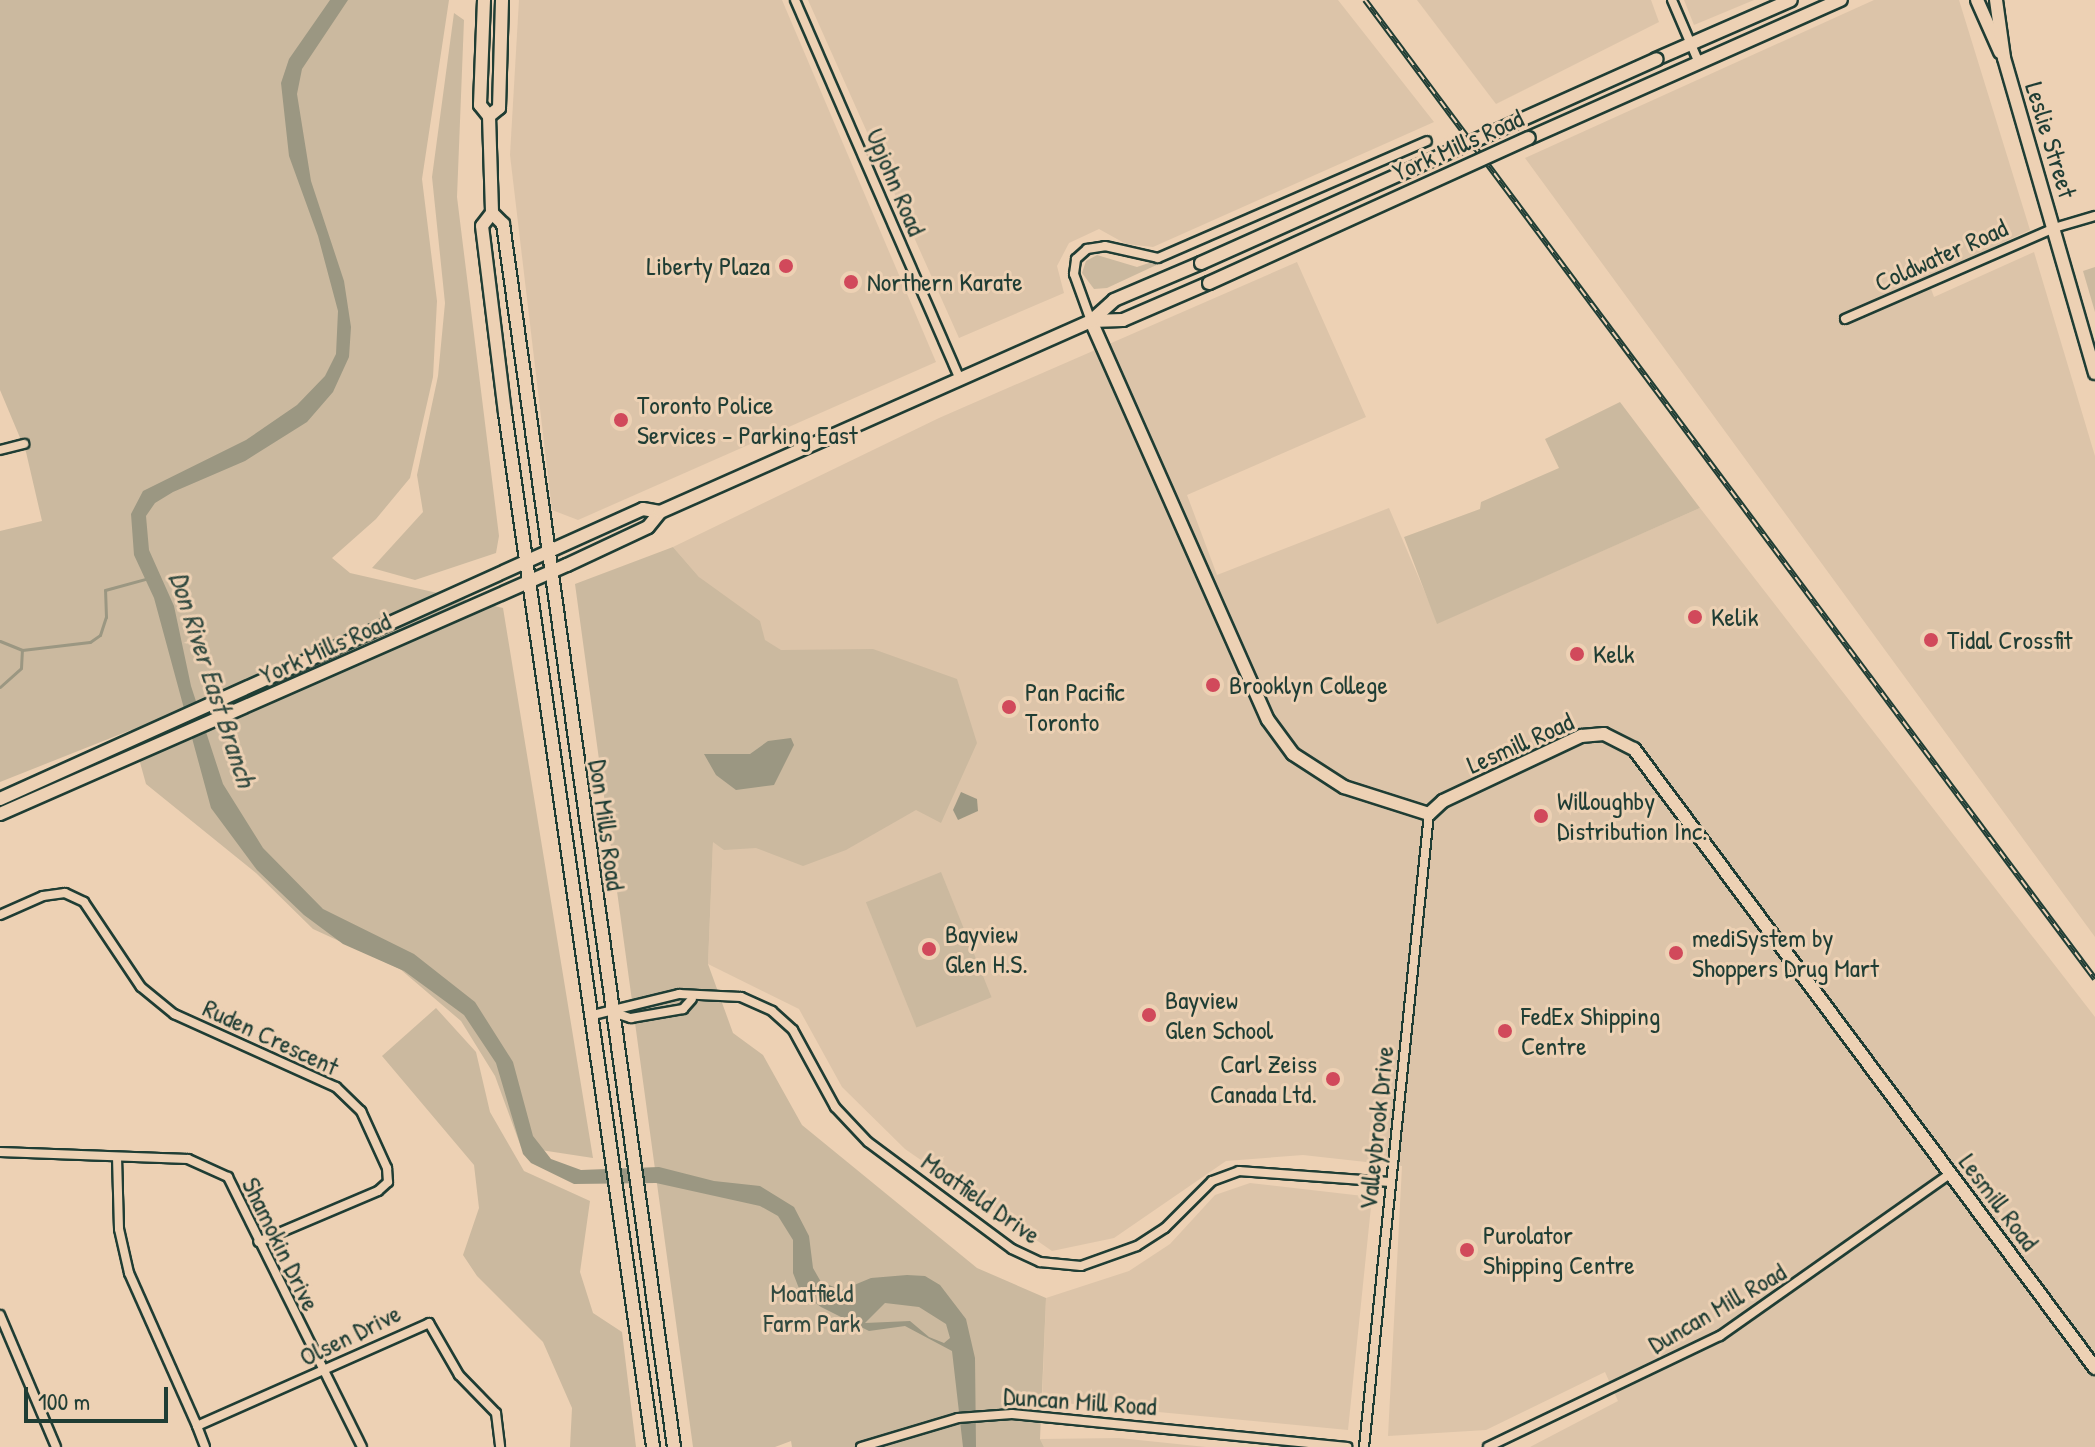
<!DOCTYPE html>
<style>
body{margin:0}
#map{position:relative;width:2095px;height:1447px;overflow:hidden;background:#edd1b4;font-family:"Patrick Hand",sans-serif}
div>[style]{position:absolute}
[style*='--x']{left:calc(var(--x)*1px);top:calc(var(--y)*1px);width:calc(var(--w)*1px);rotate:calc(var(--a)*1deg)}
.built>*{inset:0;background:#dcc4a9}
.green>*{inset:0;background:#cbb99f;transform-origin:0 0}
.water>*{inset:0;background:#9b9782}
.stream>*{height:3px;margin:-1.5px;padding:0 1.5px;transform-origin:1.5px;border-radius:1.5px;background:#9b9782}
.roads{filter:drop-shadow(2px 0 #1f3d34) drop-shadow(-2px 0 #1f3d34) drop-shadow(0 2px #1f3d34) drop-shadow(0 -2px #1f3d34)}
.street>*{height:8px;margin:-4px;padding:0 4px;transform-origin:4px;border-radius:4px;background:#edd1b4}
.secondary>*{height:12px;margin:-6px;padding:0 6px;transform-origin:6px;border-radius:6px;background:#edd1b4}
.rail>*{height:6px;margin-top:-3px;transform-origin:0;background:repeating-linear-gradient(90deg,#edd1b4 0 9px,#1f3d34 0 18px);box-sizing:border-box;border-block:2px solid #1f3d34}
.bridges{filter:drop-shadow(2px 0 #1f3d34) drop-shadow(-2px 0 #1f3d34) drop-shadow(0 2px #1f3d34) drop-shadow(0 -2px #1f3d34)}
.secondary-bridge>*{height:12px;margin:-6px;padding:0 6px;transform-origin:6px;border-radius:6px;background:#edd1b4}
.dots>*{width:22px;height:22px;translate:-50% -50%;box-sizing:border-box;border:4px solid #edd1b4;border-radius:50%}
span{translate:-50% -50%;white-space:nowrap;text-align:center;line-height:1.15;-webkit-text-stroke:6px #edd1b4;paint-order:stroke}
.street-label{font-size:26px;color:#1f3d34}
.poi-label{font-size:26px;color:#1f3d34}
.right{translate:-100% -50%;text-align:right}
.left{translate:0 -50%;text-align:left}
.park-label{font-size:26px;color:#30493f}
.water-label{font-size:28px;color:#324a40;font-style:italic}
.scale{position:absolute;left:24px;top:1387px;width:144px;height:36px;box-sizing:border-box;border:4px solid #1f3d34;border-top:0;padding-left:10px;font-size:24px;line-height:28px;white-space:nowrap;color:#1f3d34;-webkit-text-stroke:6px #edd1b4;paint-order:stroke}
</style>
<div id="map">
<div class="built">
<i style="clip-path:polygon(519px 0,782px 0,936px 362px,578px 520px,552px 510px,510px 155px)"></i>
<i style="clip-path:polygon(808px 0,1338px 0,1434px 122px,1153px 247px,1126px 244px,1099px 229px,1069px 243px,1057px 266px,1064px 293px,959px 338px)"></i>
<i style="clip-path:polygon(1417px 0,1651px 0,1659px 22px,1496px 104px)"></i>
<i style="clip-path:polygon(1684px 0,1754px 0,1694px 25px)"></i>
<i style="clip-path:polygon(1874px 0,1959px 0,2030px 230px,1927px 278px,1934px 297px,2034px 252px,2095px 456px,2095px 937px,1525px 158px)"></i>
<i style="clip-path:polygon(1297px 262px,1366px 417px,1187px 495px,1217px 575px,1389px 508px,1438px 623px,1700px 508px,2095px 1017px,2095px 1447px,1530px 1447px,1618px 1401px,1605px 1372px,1486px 1430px,1388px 1436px,1402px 1166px,1303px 1155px,1226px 1161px,1114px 1238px,1052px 1251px,905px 1149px,842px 1087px,799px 1009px,708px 964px,713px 842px,767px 656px,673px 547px,939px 418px)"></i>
<i style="clip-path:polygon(1250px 1183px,1372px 1197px,1348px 1430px,1042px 1401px,1046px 1298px,1129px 1271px,1170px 1244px,1215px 1195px)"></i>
<i style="clip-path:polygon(1119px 1438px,1206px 1447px,1044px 1447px,1040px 1439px)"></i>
</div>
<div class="green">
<i style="clip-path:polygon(0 0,449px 0,422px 179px,437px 301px,433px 377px,410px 478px,376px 519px,332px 558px,350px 573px,503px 608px,593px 1158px,521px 1147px,495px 1076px,461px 1021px,400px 969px,313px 929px,256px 873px,146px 784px,131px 730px,0 782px,0 531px,42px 521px,26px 452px,0 390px)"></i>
<i style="clip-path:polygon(454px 13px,464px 20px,457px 197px,499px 536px,496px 553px,415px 580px,372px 568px,423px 512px,417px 475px,438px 376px,445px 303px,432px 177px)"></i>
<i style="clip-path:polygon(1193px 248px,1107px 288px,1094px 289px,1082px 273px,1086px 261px,1097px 255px,1137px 267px)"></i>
<i style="clip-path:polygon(2095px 267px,2095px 312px,2083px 271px)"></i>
<i style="clip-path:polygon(1620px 402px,1700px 508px,1437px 624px,1404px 537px,1480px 509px,1481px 502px,1559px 468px,1545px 439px)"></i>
<i style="clip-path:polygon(673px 547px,699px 577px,760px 621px,765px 640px,781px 650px,873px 649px,957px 679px,977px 743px,941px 823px,916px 810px,846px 850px,803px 866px,756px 848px,724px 850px,713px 842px,708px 964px,733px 1033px,763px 1055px,802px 1125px,977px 1268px,1046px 1298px,1040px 1439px,1044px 1447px,792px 1447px,791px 1441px,775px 1447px,693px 1447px,575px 584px)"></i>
<i style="left:941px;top:872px;width:135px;height:81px;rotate:68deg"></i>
<i style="clip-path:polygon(436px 1008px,476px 1052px,490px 1112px,524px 1171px,590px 1201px,580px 1272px,593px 1313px,622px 1332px,636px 1447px,570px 1447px,572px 1408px,543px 1342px,477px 1276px,463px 1255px,479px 1208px,474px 1165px,382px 1056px)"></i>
</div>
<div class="water">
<i style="clip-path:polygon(evenodd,330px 0,348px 0,302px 69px,297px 94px,311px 181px,344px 281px,351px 327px,349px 357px,333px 392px,307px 422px,245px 461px,173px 492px,155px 503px,146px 516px,149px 550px,174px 606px,191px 686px,223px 784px,263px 848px,323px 909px,414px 954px,475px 1002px,513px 1062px,533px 1136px,551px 1159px,581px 1170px,659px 1167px,714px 1181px,760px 1186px,794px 1207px,809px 1236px,813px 1268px,821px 1282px,842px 1290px,871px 1278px,907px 1275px,925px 1276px,940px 1285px,966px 1319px,975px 1358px,976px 1447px,963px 1447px,952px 1351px,905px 1326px,869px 1331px,821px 1307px,800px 1291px,793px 1273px,793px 1240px,778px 1216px,760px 1206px,656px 1183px,574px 1184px,531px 1163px,523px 1154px,496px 1063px,464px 1015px,404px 971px,343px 944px,304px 915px,257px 870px,211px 808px,154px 598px,134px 555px,131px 514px,143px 491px,246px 440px,297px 405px,325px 376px,336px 354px,338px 311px,318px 236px,289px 156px,281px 83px,289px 59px,330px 0,885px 1303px,919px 1307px,946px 1324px,950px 1338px,944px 1343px,929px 1337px,910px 1321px,865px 1323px,885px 1303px)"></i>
<i style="clip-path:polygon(791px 738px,794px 745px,774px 785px,736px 790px,716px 775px,704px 754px,750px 754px,768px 741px)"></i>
<i style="clip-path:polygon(961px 792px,977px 799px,978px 811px,958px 820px,953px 810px)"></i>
</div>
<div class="stream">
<i style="--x:0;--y:641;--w:24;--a:22"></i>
<i style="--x:22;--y:650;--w:68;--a:-6.7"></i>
<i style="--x:90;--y:642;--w:12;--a:-35"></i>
<i style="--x:100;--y:635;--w:19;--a:-72"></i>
<i style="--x:106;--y:617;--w:27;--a:-92"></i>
<i style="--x:105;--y:590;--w:46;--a:-15.3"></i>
<i style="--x:0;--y:687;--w:28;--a:-42"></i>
<i style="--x:21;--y:668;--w:18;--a:-87"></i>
</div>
<div class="roads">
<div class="street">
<i style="--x:795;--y:0;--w:413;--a:66.5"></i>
<i style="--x:1672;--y:0;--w:69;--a:66.8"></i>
<i style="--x:1845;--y:319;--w:228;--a:-23.5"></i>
<i style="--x:2054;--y:228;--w:43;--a:-16.3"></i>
<i style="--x:1091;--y:321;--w:50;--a:-109.9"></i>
<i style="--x:1074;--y:274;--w:15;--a:-82"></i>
<i style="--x:1076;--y:259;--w:15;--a:-42"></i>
<i style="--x:1087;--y:249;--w:18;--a:-9"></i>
<i style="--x:1105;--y:246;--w:54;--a:12.8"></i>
<i style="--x:1158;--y:258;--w:293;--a:-23.5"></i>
<i style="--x:0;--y:450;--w:25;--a:-14"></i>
<i style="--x:0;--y:915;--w:47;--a:-23.8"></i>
<i style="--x:43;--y:896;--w:22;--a:-8"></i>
<i style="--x:65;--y:893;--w:21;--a:25"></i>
<i style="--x:84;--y:902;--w:102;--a:56.2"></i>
<i style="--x:141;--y:987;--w:43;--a:39.3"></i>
<i style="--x:174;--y:1014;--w:178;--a:24.3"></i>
<i style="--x:336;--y:1087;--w:35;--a:44"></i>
<i style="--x:361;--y:1111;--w:63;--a:65.5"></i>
<i style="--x:387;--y:1168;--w:14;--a:86"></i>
<i style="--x:388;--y:1182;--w:13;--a:138"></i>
<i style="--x:378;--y:1191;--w:130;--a:157"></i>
<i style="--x:612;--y:1012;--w:20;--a:18"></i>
<i style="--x:631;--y:1018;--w:53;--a:-9.8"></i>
<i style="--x:683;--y:1009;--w:13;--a:-48"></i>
<i style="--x:593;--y:1015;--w:89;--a:-13.7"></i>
<i style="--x:679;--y:994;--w:62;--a:2.8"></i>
<i style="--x:741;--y:997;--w:34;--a:24"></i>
<i style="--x:772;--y:1011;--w:28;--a:42"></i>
<i style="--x:793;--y:1030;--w:88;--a:61.4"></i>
<i style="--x:835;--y:1107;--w:48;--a:46.7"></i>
<i style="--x:868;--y:1142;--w:179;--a:36.6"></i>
<i style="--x:1012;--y:1249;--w:31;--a:25"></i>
<i style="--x:1040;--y:1262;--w:41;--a:5.6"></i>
<i style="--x:1081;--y:1266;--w:59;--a:-19.7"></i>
<i style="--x:1137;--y:1246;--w:33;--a:-33"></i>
<i style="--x:1165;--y:1228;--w:66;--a:-45"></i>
<i style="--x:1212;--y:1181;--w:29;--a:-20"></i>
<i style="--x:1239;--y:1171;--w:151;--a:4.2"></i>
<i style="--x:0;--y:1152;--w:188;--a:2.1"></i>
<i style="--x:188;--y:1159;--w:44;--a:24.2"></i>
<i style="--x:228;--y:1177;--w:301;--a:63.6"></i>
<i style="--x:117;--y:1157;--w:72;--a:88.4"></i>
<i style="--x:119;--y:1229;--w:45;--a:77.2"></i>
<i style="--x:129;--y:1273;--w:167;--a:66"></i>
<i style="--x:197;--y:1426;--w:254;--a:-23.9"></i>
<i style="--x:429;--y:1323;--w:60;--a:60"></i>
<i style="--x:459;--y:1375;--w:53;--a:45.8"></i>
<i style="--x:496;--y:1413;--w:34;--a:83"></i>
<i style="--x:0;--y:1315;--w:143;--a:67"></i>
<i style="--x:197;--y:1426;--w:22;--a:69"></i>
<i style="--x:861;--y:1447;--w:101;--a:-16.6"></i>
<i style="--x:958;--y:1418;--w:54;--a:-4.2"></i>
<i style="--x:1012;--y:1414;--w:337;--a:5.6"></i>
<i style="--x:1364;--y:1447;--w:636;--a:-84.14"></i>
<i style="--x:1488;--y:1447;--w:257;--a:-25.6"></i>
<i style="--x:1720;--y:1336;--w:281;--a:-35.2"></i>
</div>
<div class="secondary">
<i style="--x:484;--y:0;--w:105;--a:92.2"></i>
<i style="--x:480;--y:105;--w:14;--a:51"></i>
<i style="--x:489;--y:116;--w:97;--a:88.2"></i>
<i style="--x:492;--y:213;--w:16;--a:45"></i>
<i style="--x:503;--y:224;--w:1235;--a:82.04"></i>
<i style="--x:1977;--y:0;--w:57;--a:66.1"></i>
<i style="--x:1996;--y:0;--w:59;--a:82.1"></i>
<i style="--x:2004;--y:58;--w:328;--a:73.9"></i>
<i style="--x:1656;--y:59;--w:147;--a:-23.6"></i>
<i style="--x:489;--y:116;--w:13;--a:-39"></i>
<i style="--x:499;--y:108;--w:108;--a:-88.4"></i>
<i style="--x:1529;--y:138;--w:341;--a:-23.9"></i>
<i style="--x:492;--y:213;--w:16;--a:128"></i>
<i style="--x:482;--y:226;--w:188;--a:83"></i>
<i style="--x:505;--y:413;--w:1045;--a:81.85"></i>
<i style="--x:1091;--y:321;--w:436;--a:66.1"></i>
<i style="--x:1268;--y:720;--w:42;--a:53.7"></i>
<i style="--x:1293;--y:754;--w:61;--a:32.9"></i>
<i style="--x:1344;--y:787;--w:89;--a:17.6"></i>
<i style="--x:1429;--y:814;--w:19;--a:-43"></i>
<i style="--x:1443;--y:801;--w:153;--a:-25.2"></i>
<i style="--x:1581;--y:736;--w:23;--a:-5"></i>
<i style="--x:1604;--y:734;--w:34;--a:27"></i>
<i style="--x:1634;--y:749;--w:772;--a:53.32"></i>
<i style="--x:1091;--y:321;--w:32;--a:-2"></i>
<i style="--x:1123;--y:320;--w:94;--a:-23.3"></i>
<i style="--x:0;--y:799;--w:705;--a:-24.28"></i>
<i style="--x:643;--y:509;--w:17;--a:10"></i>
<i style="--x:0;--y:814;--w:619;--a:-23.71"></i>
<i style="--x:567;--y:565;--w:89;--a:-25.1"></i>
<i style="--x:648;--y:527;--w:19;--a:-51"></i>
<i style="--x:660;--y:512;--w:471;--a:-23.9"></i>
<i style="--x:1091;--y:321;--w:31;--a:-42"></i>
<i style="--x:1114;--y:300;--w:95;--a:-23"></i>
</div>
</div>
<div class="rail">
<i style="--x:1365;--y:0;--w:1221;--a:53.29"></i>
</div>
<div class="bridges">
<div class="secondary-bridge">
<i style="--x:1201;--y:263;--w:499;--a:-24.1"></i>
<i style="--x:1209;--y:283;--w:351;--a:-24.4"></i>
</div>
</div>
<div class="dots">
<i style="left:786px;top:266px;background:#d1495b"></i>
<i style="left:851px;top:282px;background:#d1495b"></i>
<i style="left:621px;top:420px;background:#d1495b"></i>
<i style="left:1695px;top:617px;background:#d1495b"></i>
<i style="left:1931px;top:640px;background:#d1495b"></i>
<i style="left:1577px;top:654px;background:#d1495b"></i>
<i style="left:1213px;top:685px;background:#d1495b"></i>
<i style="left:1009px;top:707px;background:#d1495b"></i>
<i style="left:1541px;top:816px;background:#d1495b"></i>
<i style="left:929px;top:949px;background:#d1495b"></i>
<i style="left:1676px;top:953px;background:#d1495b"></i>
<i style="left:1149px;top:1015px;background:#d1495b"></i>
<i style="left:1505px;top:1031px;background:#d1495b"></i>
<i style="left:1333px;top:1079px;background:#d1495b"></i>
<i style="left:1467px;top:1250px;background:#d1495b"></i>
</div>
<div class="street-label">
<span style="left:2051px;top:140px;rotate:73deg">Leslie Street</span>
<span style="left:1458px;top:145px;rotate:-24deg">York Mills Road</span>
<span style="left:896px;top:182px;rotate:67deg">Upjohn Road</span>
<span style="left:1941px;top:255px;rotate:-24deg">Coldwater Road</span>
<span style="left:325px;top:648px;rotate:-24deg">York Mills Road</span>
<span style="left:1520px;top:743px;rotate:-24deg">Lesmill Road</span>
<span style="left:607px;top:825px;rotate:82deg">Don Mills Road</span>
<span style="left:271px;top:1037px;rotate:25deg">Ruden Crescent</span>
<span style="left:1376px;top:1128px;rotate:-84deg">Valleybrook Drive</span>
<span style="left:981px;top:1198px;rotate:35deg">Moatfield Drive</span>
<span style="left:1999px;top:1202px;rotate:53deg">Lesmill Road</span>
<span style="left:281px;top:1244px;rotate:64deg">Shamokin Drive</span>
<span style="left:1717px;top:1308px;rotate:-30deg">Duncan Mill Road</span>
<span style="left:350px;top:1335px;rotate:-26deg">Olsen Drive</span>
<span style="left:1080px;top:1401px;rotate:4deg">Duncan Mill Road</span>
</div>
<div class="poi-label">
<span class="right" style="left:770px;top:266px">Liberty Plaza</span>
<span class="left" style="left:867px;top:282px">Northern Karate</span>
<span class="left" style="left:637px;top:420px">Toronto Police<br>Services - Parking East</span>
<span class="left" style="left:1711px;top:617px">Kelik</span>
<span class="left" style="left:1947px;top:640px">Tidal Crossfit</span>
<span class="left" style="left:1593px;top:654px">Kelk</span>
<span class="left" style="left:1229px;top:685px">Brooklyn College</span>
<span class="left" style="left:1025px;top:707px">Pan Pacific<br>Toronto</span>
<span class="left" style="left:1557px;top:816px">Willoughby<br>Distribution Inc.</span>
<span class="left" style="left:945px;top:949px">Bayview<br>Glen H.S.</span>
<span class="left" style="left:1692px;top:953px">mediSystem by<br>Shoppers Drug Mart</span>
<span class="left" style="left:1165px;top:1015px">Bayview<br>Glen School</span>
<span class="left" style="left:1521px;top:1031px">FedEx Shipping<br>Centre</span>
<span class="right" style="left:1317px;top:1079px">Carl Zeiss<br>Canada Ltd.</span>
<span class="left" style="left:1483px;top:1250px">Purolator<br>Shipping Centre</span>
</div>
<div class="park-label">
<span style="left:812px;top:1308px">Moatfield<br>Farm Park</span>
</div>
<div class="water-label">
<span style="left:213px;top:679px;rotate:72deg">Don River East Branch</span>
</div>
<div class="scale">100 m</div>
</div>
